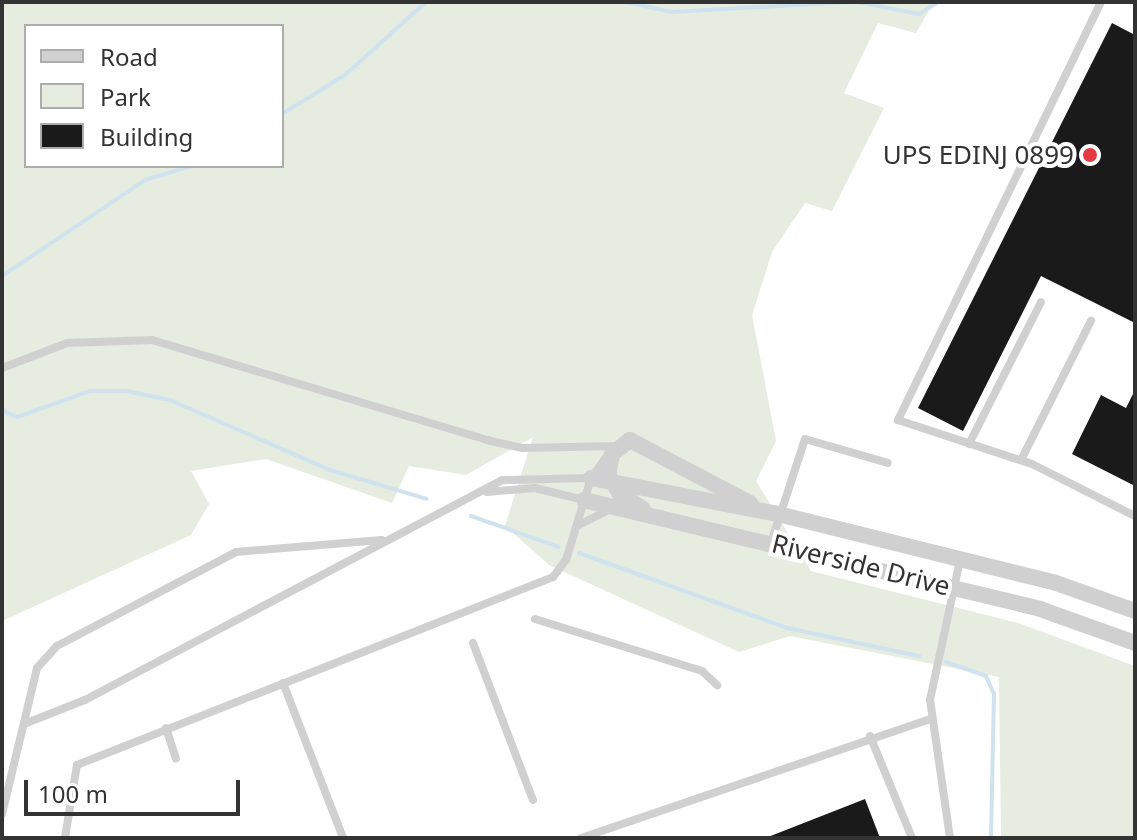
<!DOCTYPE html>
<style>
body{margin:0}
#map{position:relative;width:1137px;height:840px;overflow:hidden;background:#fff;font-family:"Noto Sans",sans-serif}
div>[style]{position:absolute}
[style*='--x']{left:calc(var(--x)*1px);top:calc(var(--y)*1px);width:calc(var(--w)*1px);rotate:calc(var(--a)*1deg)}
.green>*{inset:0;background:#e6ecdf}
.stream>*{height:4px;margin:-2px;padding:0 2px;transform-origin:2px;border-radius:2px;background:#cfe2ee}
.building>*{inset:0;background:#1a1a1a}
.lane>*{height:8px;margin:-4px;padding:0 4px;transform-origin:4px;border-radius:4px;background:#d0d0d0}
.street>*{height:16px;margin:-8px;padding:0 8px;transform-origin:8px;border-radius:8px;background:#d0d0d0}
.dots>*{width:22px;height:22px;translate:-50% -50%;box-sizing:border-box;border:4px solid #fff;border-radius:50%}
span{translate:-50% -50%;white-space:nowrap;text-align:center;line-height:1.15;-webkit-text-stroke:8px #fff;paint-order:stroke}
.poi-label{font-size:26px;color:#333}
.right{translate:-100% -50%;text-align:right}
.street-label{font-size:26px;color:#333}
.frame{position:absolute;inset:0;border:4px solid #333;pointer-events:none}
.legend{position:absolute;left:24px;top:24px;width:260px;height:144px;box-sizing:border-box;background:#fff;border:2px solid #adadad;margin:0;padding:10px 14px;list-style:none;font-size:24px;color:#333}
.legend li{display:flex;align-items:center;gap:16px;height:40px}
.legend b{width:40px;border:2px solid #adadad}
.scale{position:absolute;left:24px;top:780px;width:216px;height:36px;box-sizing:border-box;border:4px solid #333;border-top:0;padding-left:10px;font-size:24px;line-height:28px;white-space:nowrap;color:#333;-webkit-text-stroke:6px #fff;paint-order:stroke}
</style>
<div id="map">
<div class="green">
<i style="clip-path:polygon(evenodd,2px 2px,934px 2px,916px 33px,878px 23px,844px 93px,884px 108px,832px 211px,805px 203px,772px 252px,752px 315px,776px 441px,756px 481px,811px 571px,1018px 623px,1135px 666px,1135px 838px,1001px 838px,999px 677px,790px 636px,739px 652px,549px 565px,505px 526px,533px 437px,466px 475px,409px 466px,392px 503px,266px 459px,191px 471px,209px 504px,191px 535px,2px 621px,2px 2px,26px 26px,282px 26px,282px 166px,26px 166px,26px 26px)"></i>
</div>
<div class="stream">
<i style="--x:455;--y:2;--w:141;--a:0"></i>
<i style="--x:626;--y:2;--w:47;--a:12.3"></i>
<i style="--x:672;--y:12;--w:179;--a:-3.2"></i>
<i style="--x:858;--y:2;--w:62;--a:11.1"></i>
<i style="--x:919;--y:14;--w:22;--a:-32"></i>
<i style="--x:282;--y:114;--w:74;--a:-31.8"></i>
<i style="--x:345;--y:75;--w:109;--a:-42"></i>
<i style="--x:2;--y:276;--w:172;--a:-33.9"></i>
<i style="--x:145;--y:180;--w:48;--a:-16.9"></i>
<i style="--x:2;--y:410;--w:17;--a:25"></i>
<i style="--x:17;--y:417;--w:77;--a:-19.6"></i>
<i style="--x:90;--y:391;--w:36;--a:0"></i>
<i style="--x:126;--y:391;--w:45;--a:11.6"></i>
<i style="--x:170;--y:400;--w:175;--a:23.6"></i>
<i style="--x:330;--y:470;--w:101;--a:16.6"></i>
<i style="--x:471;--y:516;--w:93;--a:19.4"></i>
<i style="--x:579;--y:553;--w:221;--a:19.8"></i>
<i style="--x:787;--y:628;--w:135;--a:12"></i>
<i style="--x:946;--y:662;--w:42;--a:19.3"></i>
<i style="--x:986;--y:676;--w:20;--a:66"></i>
<i style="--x:994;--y:694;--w:144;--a:91.2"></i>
</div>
<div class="building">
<i style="clip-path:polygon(1112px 23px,1135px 35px,1135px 323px,1041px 276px,963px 431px,918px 408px)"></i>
<i style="clip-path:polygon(1135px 390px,1135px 486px,1072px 454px,1101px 395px,1126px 408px)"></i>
<i style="clip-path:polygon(865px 799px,880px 838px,768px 838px,768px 837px)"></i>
</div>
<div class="lane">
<i style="--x:1101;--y:2;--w:465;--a:115.9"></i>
<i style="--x:898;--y:420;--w:141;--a:18.2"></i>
<i style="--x:1032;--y:464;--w:115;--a:26.8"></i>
<i style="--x:2;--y:368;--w:70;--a:-21"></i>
<i style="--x:67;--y:343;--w:85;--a:-2"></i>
<i style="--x:152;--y:340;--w:350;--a:16.6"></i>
<i style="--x:487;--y:440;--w:36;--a:13"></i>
<i style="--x:522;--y:448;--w:96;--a:-1.2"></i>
<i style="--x:969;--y:444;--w:159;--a:-63.1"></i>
<i style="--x:1021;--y:460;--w:156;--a:-63.3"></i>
<i style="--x:487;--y:492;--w:48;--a:-4.8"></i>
<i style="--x:535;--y:488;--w:50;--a:13.8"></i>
<i style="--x:579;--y:525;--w:33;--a:-27"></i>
<i style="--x:771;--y:543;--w:109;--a:-71.9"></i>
<i style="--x:805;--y:439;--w:86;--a:16.1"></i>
<i style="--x:535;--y:619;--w:175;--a:17.3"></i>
<i style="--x:702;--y:671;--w:21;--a:43"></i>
<i style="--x:473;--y:643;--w:168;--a:69.1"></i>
<i style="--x:283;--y:683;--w:166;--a:68.8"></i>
<i style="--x:24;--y:724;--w:66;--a:-21.5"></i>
<i style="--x:85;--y:700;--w:472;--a:-27.8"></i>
<i style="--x:503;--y:480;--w:88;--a:-1.3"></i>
<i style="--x:166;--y:728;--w:32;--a:72"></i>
<i style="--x:870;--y:736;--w:110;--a:67.6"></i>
<i style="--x:2;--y:814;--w:150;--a:-76.5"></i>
<i style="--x:37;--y:668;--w:30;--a:-48"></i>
<i style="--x:57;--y:646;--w:202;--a:-27.7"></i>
<i style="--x:236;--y:552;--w:146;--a:-4.7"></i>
<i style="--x:65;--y:838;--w:74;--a:-80.7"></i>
<i style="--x:77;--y:765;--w:512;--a:-21.55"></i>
<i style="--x:553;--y:577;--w:21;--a:-53"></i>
<i style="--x:566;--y:560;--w:86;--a:-73"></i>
<i style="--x:591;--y:478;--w:31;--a:-54"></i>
<i style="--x:581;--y:838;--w:369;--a:-18.8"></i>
<i style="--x:950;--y:838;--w:139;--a:-98.2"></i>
<i style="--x:930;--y:700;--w:143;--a:-77.9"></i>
</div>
<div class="street">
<i style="--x:591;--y:478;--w:190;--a:10.9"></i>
<i style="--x:778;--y:514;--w:286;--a:13.9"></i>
<i style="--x:1056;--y:583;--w:84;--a:19.5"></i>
<i style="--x:584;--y:500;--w:469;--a:13.4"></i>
<i style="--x:1040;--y:609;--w:101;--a:19.7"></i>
<i style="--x:643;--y:509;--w:27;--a:-147"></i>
<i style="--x:620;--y:494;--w:22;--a:-122"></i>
<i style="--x:608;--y:475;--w:21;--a:-79"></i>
<i style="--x:612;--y:454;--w:23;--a:-38"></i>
<i style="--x:630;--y:440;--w:136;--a:27.7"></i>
</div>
<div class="dots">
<i style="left:1090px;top:155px;background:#e63946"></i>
</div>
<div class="poi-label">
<span class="right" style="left:1074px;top:155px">UPS EDINJ 0899</span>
</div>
<div class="street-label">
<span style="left:861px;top:565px;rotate:14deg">Riverside Drive</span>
</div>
<div class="frame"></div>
<ul class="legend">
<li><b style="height:10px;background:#d0d0d0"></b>Road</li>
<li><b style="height:22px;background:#e6ecdf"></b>Park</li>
<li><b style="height:22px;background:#1a1a1a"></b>Building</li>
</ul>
<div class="scale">100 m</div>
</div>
